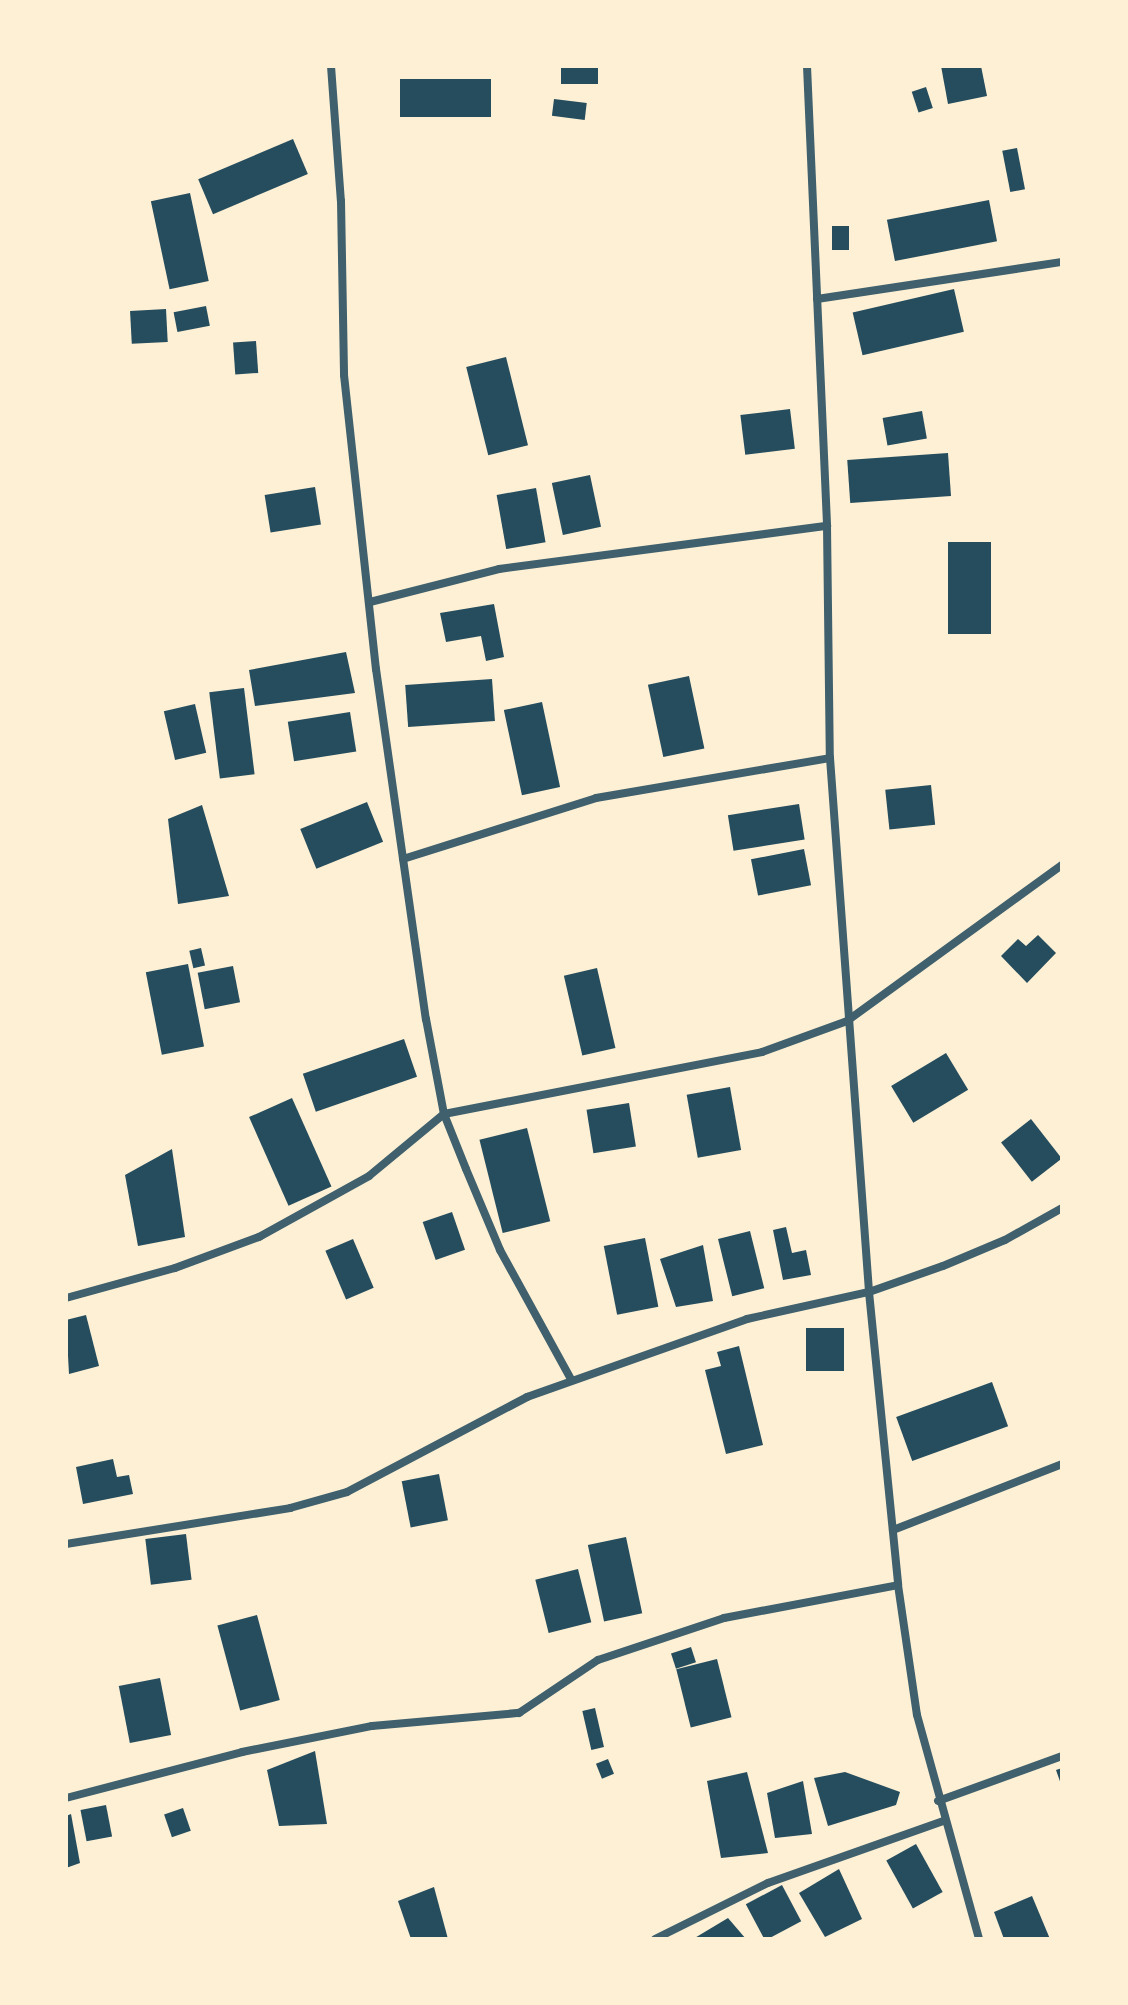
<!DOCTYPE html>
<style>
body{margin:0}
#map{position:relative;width:1128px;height:2005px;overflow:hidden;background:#fdf0d5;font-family:Karla,sans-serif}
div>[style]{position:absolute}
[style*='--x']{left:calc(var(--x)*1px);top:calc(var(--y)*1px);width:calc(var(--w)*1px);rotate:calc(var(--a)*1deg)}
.building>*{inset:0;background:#264d5e;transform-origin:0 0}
.minor>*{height:8px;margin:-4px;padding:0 4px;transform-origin:4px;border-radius:4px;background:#3f606c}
span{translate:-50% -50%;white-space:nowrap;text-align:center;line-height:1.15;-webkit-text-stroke:6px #fdf0d5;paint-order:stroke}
.frame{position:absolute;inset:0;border:68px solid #fdf0d5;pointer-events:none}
</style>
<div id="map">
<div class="building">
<i style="left:561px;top:66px;width:37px;height:18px"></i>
<i style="clip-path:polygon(941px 66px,981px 66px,987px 96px,948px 104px)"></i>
<i style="left:400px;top:79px;width:91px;height:38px"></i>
<i style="left:926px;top:87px;width:22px;height:15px;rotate:72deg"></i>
<i style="left:554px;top:99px;width:33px;height:17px;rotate:7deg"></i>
<i style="left:293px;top:139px;width:38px;height:103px;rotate:67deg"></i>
<i style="left:1017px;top:148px;width:42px;height:15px;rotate:79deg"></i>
<i style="left:190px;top:193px;width:90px;height:40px;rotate:78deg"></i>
<i style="left:989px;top:200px;width:42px;height:104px;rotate:79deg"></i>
<i style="left:832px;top:226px;width:17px;height:24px"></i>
<i style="left:954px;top:289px;width:44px;height:104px;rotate:77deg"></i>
<i style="left:206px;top:306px;width:20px;height:33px;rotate:79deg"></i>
<i style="left:166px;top:309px;width:33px;height:36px;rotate:87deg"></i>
<i style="left:256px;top:341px;width:32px;height:23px;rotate:86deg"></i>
<i style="left:506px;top:357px;width:91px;height:41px;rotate:76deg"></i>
<i style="left:790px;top:409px;width:40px;height:50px;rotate:83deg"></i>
<i style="left:922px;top:411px;width:28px;height:40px;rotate:80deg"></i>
<i style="left:948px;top:453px;width:43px;height:101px;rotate:86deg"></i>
<i style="left:590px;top:475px;width:53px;height:39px;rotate:78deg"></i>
<i style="left:315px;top:487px;width:38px;height:51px;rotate:81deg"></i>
<i style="left:536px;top:488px;width:55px;height:40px;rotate:80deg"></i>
<i style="left:948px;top:542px;width:43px;height:92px"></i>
<i style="clip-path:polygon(494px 604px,504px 657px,486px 661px,481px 636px,446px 642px,440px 613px)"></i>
<i style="clip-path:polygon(346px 652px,355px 693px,255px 706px,249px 670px)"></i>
<i style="left:689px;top:676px;width:74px;height:42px;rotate:78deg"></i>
<i style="left:492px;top:679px;width:42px;height:87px;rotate:86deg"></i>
<i style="left:244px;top:688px;width:87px;height:35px;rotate:83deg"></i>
<i style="left:542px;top:702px;width:87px;height:39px;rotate:78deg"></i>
<i style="left:195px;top:704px;width:50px;height:32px;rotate:77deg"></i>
<i style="left:350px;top:712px;width:40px;height:63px;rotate:81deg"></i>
<i style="left:931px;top:785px;width:40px;height:46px;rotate:84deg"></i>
<i style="left:367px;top:802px;width:43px;height:72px;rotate:68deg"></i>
<i style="left:799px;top:804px;width:36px;height:72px;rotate:81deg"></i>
<i style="clip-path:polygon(202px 805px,229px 896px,178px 904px,168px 819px)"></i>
<i style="left:804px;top:849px;width:37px;height:54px;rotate:79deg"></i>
<i style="clip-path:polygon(1038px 935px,1056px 953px,1027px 983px,1001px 956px,1018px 939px,1026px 946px)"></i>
<i style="left:201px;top:948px;width:18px;height:12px;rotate:77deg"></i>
<i style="left:188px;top:964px;width:84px;height:43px;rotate:79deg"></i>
<i style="left:233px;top:966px;width:37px;height:36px;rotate:79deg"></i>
<i style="left:597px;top:968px;width:82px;height:34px;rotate:77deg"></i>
<i style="left:404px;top:1039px;width:40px;height:107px;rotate:71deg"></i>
<i style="left:946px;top:1053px;width:43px;height:64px;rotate:59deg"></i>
<i style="left:730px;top:1087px;width:64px;height:44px;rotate:80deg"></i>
<i style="left:292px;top:1098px;width:97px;height:47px;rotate:66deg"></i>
<i style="left:629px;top:1103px;width:44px;height:43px;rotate:81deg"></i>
<i style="left:1031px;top:1119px;width:50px;height:38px;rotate:52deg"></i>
<i style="left:527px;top:1128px;width:96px;height:49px;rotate:76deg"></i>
<i style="clip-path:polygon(172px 1149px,185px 1237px,138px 1246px,125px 1175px)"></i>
<i style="left:452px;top:1212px;width:40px;height:31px;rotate:71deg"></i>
<i style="clip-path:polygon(786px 1227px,792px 1253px,806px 1250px,811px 1275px,783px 1280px,773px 1230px)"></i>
<i style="left:750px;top:1231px;width:59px;height:33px;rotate:76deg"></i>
<i style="left:645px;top:1238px;width:70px;height:42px;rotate:79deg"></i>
<i style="left:353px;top:1239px;width:53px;height:30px;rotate:67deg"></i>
<i style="clip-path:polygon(703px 1245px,713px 1301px,676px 1307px,660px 1259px)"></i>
<i style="clip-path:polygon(86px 1315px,99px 1366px,69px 1374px,66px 1320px)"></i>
<i style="left:806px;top:1328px;width:38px;height:43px"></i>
<i style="clip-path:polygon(739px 1346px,763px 1445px,726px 1454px,705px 1370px,721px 1366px,717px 1352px)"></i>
<i style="left:992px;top:1382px;width:47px;height:102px;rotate:70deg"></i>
<i style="clip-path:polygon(113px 1459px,117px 1477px,129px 1475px,133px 1494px,83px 1504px,76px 1467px)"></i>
<i style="left:439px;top:1474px;width:47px;height:38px;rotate:79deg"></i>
<i style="left:186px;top:1534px;width:46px;height:41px;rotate:83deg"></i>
<i style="left:626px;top:1537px;width:78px;height:39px;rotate:78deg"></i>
<i style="left:578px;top:1569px;width:55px;height:44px;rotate:76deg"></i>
<i style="left:257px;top:1615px;width:88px;height:41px;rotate:75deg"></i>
<i style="left:691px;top:1647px;width:16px;height:21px;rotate:72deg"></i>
<i style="left:717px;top:1659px;width:60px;height:42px;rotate:76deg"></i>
<i style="left:160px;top:1678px;width:58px;height:42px;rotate:79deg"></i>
<i style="left:595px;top:1708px;width:40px;height:13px;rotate:77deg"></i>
<i style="clip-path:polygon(315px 1751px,327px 1824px,279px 1826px,267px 1770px)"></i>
<i style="left:608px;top:1759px;width:16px;height:13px;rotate:68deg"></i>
<i style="clip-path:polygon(1062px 1768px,1062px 1787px,1056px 1770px)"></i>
<i style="clip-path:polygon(747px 1772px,768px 1853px,721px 1858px,707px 1781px)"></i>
<i style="clip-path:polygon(845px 1772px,900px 1792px,896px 1805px,828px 1826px,814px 1778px)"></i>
<i style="clip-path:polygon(803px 1781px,812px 1834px,775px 1838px,767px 1793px)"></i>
<i style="left:106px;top:1805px;width:32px;height:26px;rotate:79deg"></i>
<i style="left:183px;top:1808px;width:24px;height:20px;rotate:71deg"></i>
<i style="clip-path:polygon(71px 1814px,80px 1863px,66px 1868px,66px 1816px)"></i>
<i style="left:916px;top:1844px;width:55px;height:34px;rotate:61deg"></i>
<i style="clip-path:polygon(839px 1869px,862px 1919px,825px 1937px,799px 1893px)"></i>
<i style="left:782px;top:1885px;width:41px;height:41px;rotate:62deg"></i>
<i style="clip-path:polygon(434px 1887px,448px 1939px,411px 1939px,398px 1901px)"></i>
<i style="clip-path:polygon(1032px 1896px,1050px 1939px,1004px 1939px,994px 1912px)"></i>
<i style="clip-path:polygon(728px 1918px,746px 1939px,693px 1939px)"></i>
</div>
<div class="minor">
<i style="--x:331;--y:66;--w:135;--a:85.8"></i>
<i style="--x:341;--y:201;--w:174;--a:89"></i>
<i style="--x:344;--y:375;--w:296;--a:83.8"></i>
<i style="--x:376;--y:669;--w:354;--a:81.9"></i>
<i style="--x:426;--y:1019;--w:97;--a:79.3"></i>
<i style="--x:444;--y:1114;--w:59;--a:68.2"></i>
<i style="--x:466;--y:1169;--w:88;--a:67.2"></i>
<i style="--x:500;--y:1250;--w:149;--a:61.2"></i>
<i style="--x:807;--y:66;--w:460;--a:87.5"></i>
<i style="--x:827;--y:526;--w:232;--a:89.3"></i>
<i style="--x:830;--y:758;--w:535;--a:85.82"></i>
<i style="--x:869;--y:1292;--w:294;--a:84.3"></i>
<i style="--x:898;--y:1585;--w:131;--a:81.7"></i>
<i style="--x:917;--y:1715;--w:232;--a:74.5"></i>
<i style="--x:817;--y:299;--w:248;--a:-8.6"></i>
<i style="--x:370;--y:602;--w:133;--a:-14.3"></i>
<i style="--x:499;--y:569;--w:331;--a:-7.5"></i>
<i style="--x:403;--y:859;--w:202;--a:-17.5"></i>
<i style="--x:596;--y:798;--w:237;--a:-9.7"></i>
<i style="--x:66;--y:1298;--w:113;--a:-15.4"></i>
<i style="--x:175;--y:1268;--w:90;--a:-20.3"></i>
<i style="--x:259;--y:1237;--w:126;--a:-29"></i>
<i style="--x:369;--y:1176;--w:97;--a:-39.6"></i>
<i style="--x:444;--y:1114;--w:324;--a:-11"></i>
<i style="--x:762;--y:1052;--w:90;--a:-20"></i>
<i style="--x:847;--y:1021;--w:266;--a:-36"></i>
<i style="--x:893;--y:1530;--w:181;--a:-21.3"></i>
<i style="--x:66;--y:1544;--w:227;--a:-9.1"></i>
<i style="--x:290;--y:1508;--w:59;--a:-15.7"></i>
<i style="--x:347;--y:1492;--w:204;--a:-27.8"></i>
<i style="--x:527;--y:1397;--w:233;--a:-19.5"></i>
<i style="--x:747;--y:1319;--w:125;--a:-12.5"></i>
<i style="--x:869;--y:1292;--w:78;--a:-19.4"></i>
<i style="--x:943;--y:1266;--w:67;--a:-22.8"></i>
<i style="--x:1005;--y:1240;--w:65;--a:-29.3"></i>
<i style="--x:66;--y:1798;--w:182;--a:-14.6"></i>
<i style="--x:242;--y:1752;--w:133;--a:-11.3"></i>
<i style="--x:372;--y:1726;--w:148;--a:-5.1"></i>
<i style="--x:519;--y:1713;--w:95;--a:-33.9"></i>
<i style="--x:598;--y:1660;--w:133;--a:-18.4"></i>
<i style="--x:724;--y:1618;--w:177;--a:-10.7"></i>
<i style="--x:938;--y:1801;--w:132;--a:-19.9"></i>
<i style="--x:655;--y:1939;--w:126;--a:-26.4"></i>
<i style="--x:768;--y:1883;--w:186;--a:-19.5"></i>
</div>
<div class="frame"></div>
</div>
